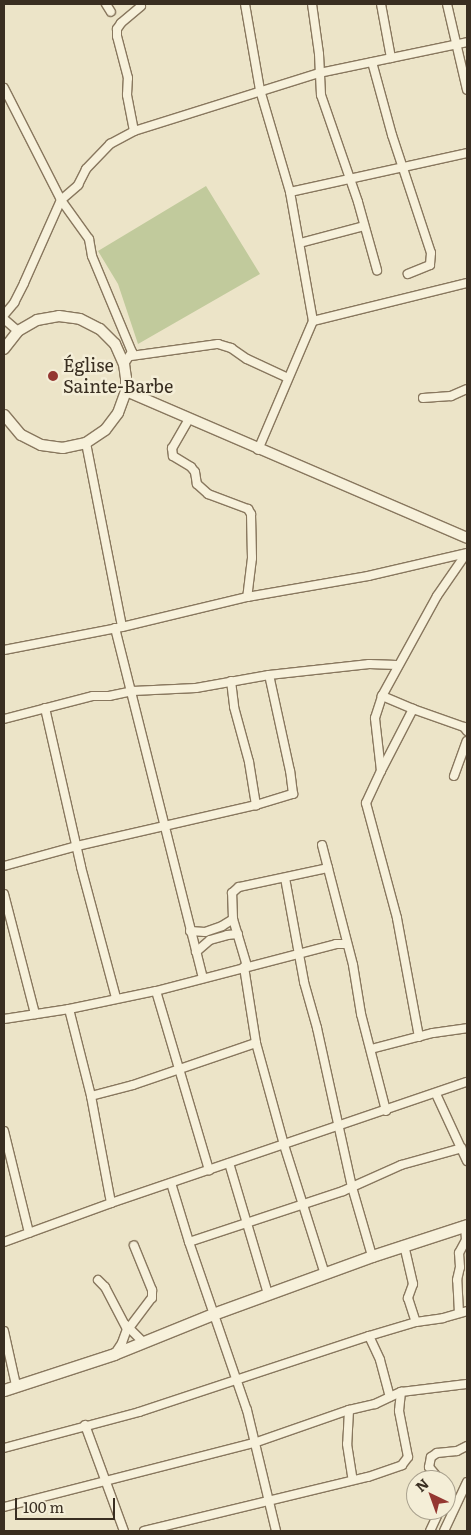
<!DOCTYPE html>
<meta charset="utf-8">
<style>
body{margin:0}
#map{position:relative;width:471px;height:1535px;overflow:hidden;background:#ece4c8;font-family:Literata,serif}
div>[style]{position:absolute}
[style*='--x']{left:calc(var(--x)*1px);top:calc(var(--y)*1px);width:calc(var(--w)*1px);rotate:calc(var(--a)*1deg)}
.green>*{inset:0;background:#c1ca9c}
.roads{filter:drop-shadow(1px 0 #88775e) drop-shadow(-1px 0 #88775e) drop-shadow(0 1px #88775e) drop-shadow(0 -1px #88775e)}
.minor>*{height:8px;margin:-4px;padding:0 4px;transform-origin:4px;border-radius:4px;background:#f7f1db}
.tertiary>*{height:10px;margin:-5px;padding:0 5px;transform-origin:5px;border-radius:5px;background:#f7f1db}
.secondary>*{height:11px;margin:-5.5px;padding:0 5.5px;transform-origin:5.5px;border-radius:5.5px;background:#f7f1db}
.dots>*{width:14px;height:14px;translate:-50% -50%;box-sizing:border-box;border:2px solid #f4eed7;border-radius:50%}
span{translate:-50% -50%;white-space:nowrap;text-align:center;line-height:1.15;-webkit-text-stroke:5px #f4eed7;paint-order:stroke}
.poi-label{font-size:18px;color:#392e21}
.left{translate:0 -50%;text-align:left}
.frame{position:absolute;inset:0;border:5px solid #392e21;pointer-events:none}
.north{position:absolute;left:406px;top:1470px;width:50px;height:50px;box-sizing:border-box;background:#f4eed7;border:1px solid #a9a18e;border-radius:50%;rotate:318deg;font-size:14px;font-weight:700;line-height:20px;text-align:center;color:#392e21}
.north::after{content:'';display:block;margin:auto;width:18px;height:22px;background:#943731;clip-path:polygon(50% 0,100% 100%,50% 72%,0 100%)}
.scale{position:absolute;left:15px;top:1498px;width:100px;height:22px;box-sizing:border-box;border:2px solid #392e21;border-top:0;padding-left:6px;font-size:15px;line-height:18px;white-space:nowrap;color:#392e21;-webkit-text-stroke:4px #f4eed7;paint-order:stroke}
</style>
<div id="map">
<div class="green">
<i style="clip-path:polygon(206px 186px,260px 274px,138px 344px,118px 284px,98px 251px)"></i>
</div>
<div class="roads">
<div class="minor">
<i style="--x:106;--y:4;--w:9;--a:58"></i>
<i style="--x:245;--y:4;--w:87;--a:80.1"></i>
<i style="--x:260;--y:90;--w:106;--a:73.6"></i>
<i style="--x:290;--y:192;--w:131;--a:79.9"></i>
<i style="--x:313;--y:321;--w:140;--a:113.1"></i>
<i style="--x:312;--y:4;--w:50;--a:82"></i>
<i style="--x:319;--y:54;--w:41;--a:87.2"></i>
<i style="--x:321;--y:95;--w:113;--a:70.9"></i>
<i style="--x:358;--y:202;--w:71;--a:74.4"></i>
<i style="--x:381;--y:4;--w:55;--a:79.5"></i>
<i style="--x:447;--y:4;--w:88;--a:76.9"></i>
<i style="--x:372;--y:62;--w:76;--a:74.7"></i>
<i style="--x:392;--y:135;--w:124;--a:71.7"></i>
<i style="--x:431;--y:253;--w:12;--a:95"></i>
<i style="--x:430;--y:265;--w:24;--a:158"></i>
<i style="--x:4;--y:88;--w:126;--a:63"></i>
<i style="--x:61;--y:200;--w:48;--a:54.3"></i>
<i style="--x:89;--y:239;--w:17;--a:80"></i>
<i style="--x:92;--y:256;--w:104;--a:67.4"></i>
<i style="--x:132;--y:352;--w:14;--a:124"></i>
<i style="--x:134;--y:131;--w:37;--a:-101"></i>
<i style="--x:127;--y:95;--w:17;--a:-87"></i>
<i style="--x:128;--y:78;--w:43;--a:-104.7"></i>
<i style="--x:117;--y:36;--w:7;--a:-90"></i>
<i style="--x:117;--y:29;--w:7;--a:-56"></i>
<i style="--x:121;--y:23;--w:26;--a:-40"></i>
<i style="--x:290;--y:192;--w:181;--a:-12.4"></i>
<i style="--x:300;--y:243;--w:66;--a:-14.9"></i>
<i style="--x:4;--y:315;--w:16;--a:-50"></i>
<i style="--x:14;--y:303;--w:22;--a:-63"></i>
<i style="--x:24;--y:283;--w:91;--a:-66"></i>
<i style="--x:61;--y:200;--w:23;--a:-41"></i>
<i style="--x:78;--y:185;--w:18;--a:-63"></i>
<i style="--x:86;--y:169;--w:35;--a:-46"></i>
<i style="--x:110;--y:144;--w:27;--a:-28"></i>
<i style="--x:134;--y:131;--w:194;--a:-17.4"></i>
<i style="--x:319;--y:73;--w:151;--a:-11.8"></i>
<i style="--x:4;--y:319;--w:18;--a:41"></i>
<i style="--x:313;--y:321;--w:159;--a:-13.9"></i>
<i style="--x:131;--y:356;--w:88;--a:-7.9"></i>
<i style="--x:218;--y:344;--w:14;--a:17"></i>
<i style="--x:231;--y:348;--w:19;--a:35"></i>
<i style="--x:247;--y:359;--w:45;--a:24.9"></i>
<i style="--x:423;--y:398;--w:28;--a:-4"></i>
<i style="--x:451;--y:396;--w:17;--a:-24"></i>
<i style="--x:189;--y:419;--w:34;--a:120"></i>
<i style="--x:172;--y:448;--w:8;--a:83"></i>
<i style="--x:173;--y:456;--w:21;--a:31"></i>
<i style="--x:191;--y:467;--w:6;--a:51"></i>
<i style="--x:195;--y:472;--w:12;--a:81"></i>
<i style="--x:197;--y:484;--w:15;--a:42"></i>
<i style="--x:208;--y:494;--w:43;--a:20.6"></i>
<i style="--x:248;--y:509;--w:6;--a:59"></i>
<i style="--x:251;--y:514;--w:44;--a:88.7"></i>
<i style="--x:252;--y:558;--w:39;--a:97"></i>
<i style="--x:86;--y:443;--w:187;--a:78.9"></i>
<i style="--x:115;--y:628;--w:361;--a:75.9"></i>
<i style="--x:4;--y:650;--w:120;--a:-11"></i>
<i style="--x:122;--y:627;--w:129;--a:-13.5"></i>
<i style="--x:247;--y:597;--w:123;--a:-9.8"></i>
<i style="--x:368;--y:576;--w:102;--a:-13.1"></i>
<i style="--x:231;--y:681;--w:26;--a:83"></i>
<i style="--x:234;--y:707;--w:57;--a:74.7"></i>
<i style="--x:249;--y:762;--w:44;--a:80.8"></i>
<i style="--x:45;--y:708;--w:163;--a:77.2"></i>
<i style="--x:81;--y:867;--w:136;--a:75"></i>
<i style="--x:413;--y:709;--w:54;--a:19.4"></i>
<i style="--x:464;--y:727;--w:5;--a:53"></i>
<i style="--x:4;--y:719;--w:92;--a:-14.5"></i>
<i style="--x:93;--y:696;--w:16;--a:0"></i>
<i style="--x:109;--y:696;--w:25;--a:-12"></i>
<i style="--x:133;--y:691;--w:63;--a:-2.7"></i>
<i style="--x:196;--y:688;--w:74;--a:-10.1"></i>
<i style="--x:269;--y:675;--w:101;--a:-6.3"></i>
<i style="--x:369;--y:664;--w:28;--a:2"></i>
<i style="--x:381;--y:771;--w:70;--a:-62.7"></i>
<i style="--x:413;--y:709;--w:34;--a:-157"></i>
<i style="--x:454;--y:776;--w:37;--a:-70"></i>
<i style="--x:322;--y:845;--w:124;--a:75.5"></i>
<i style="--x:353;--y:965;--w:50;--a:80.7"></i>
<i style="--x:361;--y:1014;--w:100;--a:75.5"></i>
<i style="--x:4;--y:866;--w:76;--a:-15.3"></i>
<i style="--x:77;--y:846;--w:184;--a:-12.9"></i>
<i style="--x:256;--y:805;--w:39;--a:-17"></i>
<i style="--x:293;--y:794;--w:23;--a:-97"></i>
<i style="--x:290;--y:771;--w:98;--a:-102.3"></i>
<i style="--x:285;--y:878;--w:106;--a:79.6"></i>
<i style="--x:304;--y:982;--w:48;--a:74.2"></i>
<i style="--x:317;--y:1028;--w:163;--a:77.6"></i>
<i style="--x:352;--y:1187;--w:72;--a:73.8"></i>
<i style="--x:4;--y:894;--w:124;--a:75.5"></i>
<i style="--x:190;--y:931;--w:15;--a:4"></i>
<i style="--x:205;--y:932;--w:18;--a:-19"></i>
<i style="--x:222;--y:926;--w:13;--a:-32"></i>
<i style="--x:196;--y:952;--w:18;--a:-41"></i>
<i style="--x:210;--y:940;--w:18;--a:-16"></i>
<i style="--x:227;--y:935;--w:11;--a:-5"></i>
<i style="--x:247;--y:966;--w:49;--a:-106.6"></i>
<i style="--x:233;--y:919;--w:26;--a:-92"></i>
<i style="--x:232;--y:893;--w:9;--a:-41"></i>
<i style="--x:239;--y:887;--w:91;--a:-12.1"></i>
<i style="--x:244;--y:967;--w:77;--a:81"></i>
<i style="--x:256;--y:1043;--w:106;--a:74.6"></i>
<i style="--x:284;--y:1145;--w:135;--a:72.4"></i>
<i style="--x:156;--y:991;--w:187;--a:73.5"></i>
<i style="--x:69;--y:1009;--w:90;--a:75.8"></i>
<i style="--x:91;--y:1096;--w:109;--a:79.4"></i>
<i style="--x:4;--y:1019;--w:66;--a:-8.7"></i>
<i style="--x:69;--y:1009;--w:89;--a:-11.7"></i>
<i style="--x:156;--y:991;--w:186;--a:-14.6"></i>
<i style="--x:336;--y:944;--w:11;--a:0"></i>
<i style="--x:419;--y:1037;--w:121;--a:-100.5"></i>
<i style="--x:397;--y:918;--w:119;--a:-105.1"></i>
<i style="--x:366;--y:803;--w:35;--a:-65"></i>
<i style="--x:381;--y:771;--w:53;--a:-96.5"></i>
<i style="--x:375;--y:718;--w:23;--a:-72"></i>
<i style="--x:382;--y:696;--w:114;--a:-61.2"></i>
<i style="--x:437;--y:596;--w:51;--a:-55.4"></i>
<i style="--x:371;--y:1049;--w:64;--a:-14.5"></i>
<i style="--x:433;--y:1033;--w:34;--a:-8"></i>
<i style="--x:436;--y:1094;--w:74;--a:65.2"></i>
<i style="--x:91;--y:1096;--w:43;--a:-14.7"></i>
<i style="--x:133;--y:1085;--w:130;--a:-18.9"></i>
<i style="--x:4;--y:1131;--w:105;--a:76.2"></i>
<i style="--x:229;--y:1163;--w:137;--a:73.4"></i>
<i style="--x:171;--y:1183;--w:62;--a:73"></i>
<i style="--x:189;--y:1242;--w:178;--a:71"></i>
<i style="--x:247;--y:1410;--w:124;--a:76.5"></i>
<i style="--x:4;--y:1242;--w:114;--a:-20"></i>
<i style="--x:111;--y:1203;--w:376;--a:-18.8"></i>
<i style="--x:189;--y:1242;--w:162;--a:-18.3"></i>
<i style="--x:343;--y:1191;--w:64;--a:-24.1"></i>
<i style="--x:401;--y:1165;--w:63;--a:-15.6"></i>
<i style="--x:404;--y:1245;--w:40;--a:77"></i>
<i style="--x:413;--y:1284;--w:15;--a:110"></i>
<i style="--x:408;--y:1298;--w:25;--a:72"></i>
<i style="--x:98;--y:1280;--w:10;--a:45"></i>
<i style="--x:105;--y:1287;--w:47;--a:62.4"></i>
<i style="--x:127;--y:1329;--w:15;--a:110"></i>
<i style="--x:122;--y:1343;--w:11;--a:124"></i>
<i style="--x:459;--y:1313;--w:33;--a:-93"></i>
<i style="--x:457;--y:1280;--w:13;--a:-77"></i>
<i style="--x:460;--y:1267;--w:14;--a:-94"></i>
<i style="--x:459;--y:1253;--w:15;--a:-62"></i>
<i style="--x:466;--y:1240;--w:14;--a:-94"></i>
<i style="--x:126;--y:1325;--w:25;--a:45"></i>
<i style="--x:129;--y:1328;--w:38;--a:-53"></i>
<i style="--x:152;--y:1298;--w:8;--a:-90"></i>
<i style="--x:152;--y:1290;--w:48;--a:-112.2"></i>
<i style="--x:4;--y:1331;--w:55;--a:77.5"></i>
<i style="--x:369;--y:1336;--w:26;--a:65"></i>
<i style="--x:380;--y:1360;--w:38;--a:75"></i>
<i style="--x:349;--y:1410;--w:34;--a:93"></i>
<i style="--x:347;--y:1444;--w:36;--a:81"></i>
<i style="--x:85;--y:1425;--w:113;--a:69.8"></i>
<i style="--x:4;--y:1448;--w:140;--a:-14.9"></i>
<i style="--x:139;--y:1412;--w:242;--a:-18.3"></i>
<i style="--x:369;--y:1336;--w:49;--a:-16.6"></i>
<i style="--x:416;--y:1322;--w:27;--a:-8"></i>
<i style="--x:443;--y:1318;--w:25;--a:-16"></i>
<i style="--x:440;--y:1480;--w:17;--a:-130"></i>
<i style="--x:429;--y:1467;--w:10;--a:-79"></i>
<i style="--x:431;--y:1457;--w:7;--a:-34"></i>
<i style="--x:437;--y:1453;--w:20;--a:-6"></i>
<i style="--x:457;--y:1451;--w:11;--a:-27"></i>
<i style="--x:446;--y:1486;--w:6;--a:59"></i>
<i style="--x:449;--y:1491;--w:8;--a:113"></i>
<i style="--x:4;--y:1507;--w:258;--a:-14.4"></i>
<i style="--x:254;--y:1443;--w:101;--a:-19.2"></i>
<i style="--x:349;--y:1410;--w:27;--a:-13"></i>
<i style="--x:375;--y:1404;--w:29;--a:-25"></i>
<i style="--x:401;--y:1392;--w:66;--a:-6.9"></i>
<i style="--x:144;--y:1531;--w:230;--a:-13.6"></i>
<i style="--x:368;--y:1477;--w:36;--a:-19"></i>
<i style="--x:402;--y:1465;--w:10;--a:-53"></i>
<i style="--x:408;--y:1457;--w:47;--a:-101.1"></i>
<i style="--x:399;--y:1411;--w:19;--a:-84"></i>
<i style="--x:430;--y:1531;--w:23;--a:-65"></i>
<i style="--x:444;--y:1531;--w:54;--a:-64.9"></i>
</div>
<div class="tertiary">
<i style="--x:4;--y:349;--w:23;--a:-52"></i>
<i style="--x:18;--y:331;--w:22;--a:-30"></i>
<i style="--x:37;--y:320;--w:22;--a:-10"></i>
<i style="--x:59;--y:316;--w:21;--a:8"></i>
<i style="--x:80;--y:319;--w:22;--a:27"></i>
<i style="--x:100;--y:329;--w:21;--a:45"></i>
<i style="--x:115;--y:344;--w:22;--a:66"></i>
<i style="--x:124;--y:364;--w:14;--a:82"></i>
<i style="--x:126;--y:378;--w:13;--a:90"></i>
<i style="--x:126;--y:391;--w:23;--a:110"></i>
<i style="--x:118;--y:413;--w:21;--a:127"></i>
<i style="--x:105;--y:430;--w:23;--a:146"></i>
<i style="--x:86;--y:443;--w:24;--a:168"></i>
<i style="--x:63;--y:448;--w:22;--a:-172"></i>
<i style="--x:41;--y:445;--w:22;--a:-153"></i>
<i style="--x:21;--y:435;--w:26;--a:-130"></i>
<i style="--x:126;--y:391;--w:371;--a:23.3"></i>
</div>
<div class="secondary">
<i style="--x:4;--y:1390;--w:116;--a:-18.1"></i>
<i style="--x:114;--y:1354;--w:107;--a:-22"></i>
<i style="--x:213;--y:1314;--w:169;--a:-20"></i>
<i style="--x:372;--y:1256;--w:100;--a:-18.1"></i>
</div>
</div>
<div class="dots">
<i style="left:53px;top:376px;background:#943731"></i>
</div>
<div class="poi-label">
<span class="left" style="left:63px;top:376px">Église<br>Sainte-Barbe</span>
</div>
<div class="frame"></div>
<div class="north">N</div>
<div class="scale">100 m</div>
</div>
